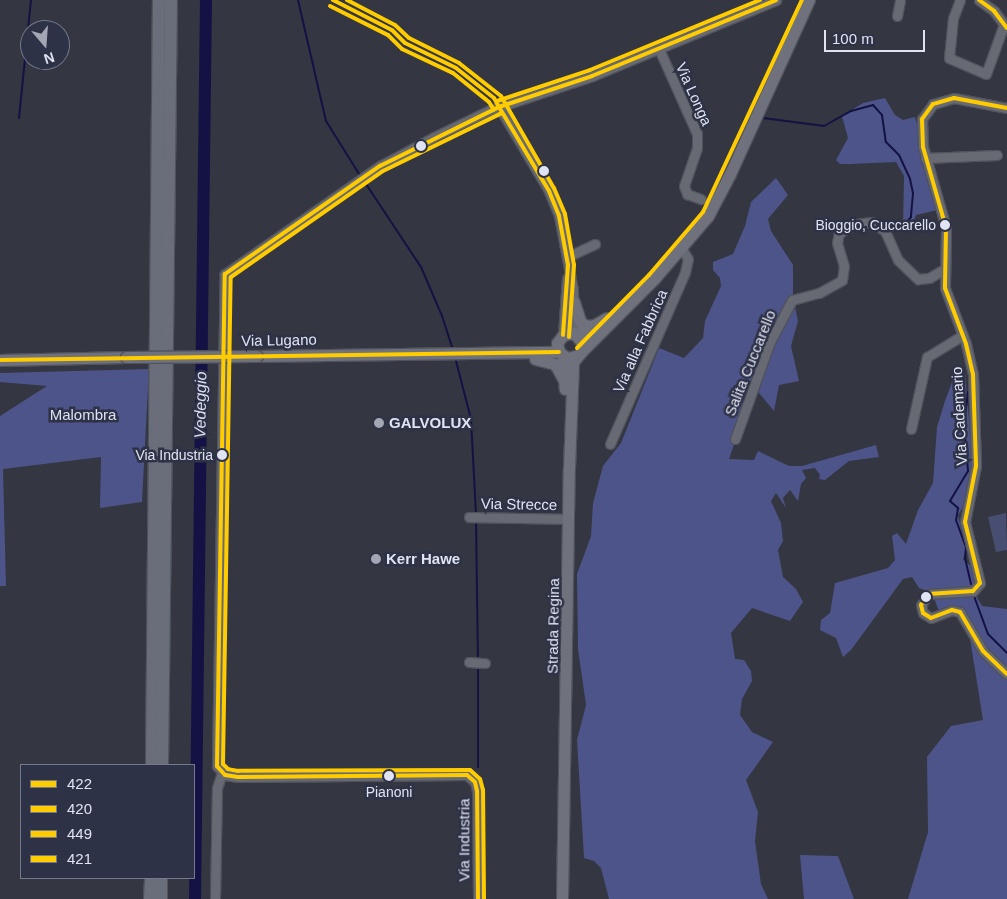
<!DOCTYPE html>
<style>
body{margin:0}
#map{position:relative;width:1007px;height:899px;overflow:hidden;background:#343641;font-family:Helvetica,sans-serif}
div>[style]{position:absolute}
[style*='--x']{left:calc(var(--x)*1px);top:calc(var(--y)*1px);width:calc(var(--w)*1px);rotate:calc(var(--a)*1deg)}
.green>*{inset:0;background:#484e72}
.forest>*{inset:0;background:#4d548a}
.stream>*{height:2px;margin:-1px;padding:0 1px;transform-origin:1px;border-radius:1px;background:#141244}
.river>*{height:12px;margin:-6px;padding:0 6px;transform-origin:6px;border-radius:6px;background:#141244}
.roads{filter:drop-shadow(1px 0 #50525c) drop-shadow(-1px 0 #50525c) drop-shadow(0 1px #50525c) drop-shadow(0 -1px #50525c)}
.minor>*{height:9px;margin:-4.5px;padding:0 4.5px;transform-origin:4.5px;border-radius:4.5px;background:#686a73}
.major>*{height:11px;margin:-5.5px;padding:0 5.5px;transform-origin:5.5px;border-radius:5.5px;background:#6f727d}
.highway>*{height:12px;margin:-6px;padding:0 6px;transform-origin:6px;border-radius:6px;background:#6a6d7a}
.bridges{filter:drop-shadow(1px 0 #50525c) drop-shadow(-1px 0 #50525c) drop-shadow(0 1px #50525c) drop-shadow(0 -1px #50525c)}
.major-bridge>*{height:11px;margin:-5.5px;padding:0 5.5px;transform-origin:5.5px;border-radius:5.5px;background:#6f727d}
.bus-1>*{height:4px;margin:-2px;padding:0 2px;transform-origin:2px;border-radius:2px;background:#fc0}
.bus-2>*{height:4px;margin:-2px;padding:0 2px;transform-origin:2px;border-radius:2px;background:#fc0}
.bus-3>*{height:4px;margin:-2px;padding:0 2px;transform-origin:2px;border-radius:2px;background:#fc0}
.bus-4>*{height:4px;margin:-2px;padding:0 2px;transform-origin:2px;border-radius:2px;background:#fc0}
.dots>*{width:14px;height:14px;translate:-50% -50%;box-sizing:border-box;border:2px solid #2e3247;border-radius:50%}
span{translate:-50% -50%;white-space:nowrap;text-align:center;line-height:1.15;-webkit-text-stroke:5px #2e3247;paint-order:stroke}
.bus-label{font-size:14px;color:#e0e3f1}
.right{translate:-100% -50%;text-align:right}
.street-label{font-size:15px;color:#e0e3f1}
.park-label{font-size:15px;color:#dce0f2}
.poi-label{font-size:15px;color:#e0e3f1;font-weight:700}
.left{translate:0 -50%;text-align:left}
.water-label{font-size:16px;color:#daddf0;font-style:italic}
.legend{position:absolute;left:20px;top:764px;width:175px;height:115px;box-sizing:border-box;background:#2e3247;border:1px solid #75798b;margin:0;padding:6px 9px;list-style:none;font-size:15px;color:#e0e3f1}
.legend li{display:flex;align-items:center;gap:10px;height:25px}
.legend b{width:25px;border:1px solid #75798b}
.north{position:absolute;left:20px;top:20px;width:50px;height:50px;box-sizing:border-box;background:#2e3247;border:1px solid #75798b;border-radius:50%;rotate:162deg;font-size:14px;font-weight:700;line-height:20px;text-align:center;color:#e0e3f1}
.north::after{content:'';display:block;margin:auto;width:18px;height:22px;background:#a4a6b3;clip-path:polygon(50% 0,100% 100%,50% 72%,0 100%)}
.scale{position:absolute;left:824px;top:30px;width:101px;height:22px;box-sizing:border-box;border:2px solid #e0e3f1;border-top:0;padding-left:6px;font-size:15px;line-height:18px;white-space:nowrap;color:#e0e3f1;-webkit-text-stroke:4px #2e3247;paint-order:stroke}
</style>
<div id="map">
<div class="green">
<i style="clip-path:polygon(1006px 513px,1007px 550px,996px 552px,988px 517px)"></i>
</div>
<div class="forest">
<i style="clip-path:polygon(885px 98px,895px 115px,903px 120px,915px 117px,942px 209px,916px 215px,912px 228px,903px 227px,904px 176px,896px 162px,851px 164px,840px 164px,836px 160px,848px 138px,842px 116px,863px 103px)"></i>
<i style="clip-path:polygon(776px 178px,788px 195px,768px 219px,771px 231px,793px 265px,793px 297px,798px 321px,791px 346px,799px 381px,779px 385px,774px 411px,754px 387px,729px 459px,754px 460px,758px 451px,789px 466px,802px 466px,876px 445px,879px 457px,849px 461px,825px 480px,819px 479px,820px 475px,815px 468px,802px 470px,806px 478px,801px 484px,798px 501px,790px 490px,783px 498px,786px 508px,776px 493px,771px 501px,781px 523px,783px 541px,778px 550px,783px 577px,796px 589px,803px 602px,790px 621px,752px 608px,731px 633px,735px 659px,744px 660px,751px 671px,752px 681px,742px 699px,740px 715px,752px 732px,773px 742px,746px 780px,758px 812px,755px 841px,761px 884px,768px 899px,609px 899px,601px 868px,594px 861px,584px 858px,577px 740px,586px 705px,578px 649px,577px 574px,591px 536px,593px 503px,603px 466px,621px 443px,659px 348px,684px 358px,703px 338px,705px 321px,721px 286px,720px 278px,713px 270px,713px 262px,733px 254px,745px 226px,751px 202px)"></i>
<i style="clip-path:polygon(149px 369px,142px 502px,100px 508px,101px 457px,3px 469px,6px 586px,0 586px,0 416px,47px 386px,0 382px,0 373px)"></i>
<i style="clip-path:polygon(965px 373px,972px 456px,968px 499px,958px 515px,966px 551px,963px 559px,977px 572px,980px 580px,973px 591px,982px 606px,1007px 609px,1007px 899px,908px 899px,928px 832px,927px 757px,951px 726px,983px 720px,968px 626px,962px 613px,941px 616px,932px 593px,919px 588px,912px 577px,903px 579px,851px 650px,843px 657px,836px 638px,820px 630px,821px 620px,830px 613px,835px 583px,888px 568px,895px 560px,892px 536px,897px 533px,906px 544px,918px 510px,933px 483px,937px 427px,945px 401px,954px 377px)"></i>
<i style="clip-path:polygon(800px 855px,838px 856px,854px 899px,804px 899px)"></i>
</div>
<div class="stream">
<i style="--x:298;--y:0;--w:124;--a:77"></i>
<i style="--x:326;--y:121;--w:66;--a:58"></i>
<i style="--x:19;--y:118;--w:119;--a:-84.2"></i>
<i style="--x:763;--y:118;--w:62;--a:7.5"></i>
<i style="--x:824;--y:126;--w:31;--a:-29"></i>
<i style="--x:851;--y:111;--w:23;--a:-15"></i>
<i style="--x:873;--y:105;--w:13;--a:48"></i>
<i style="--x:882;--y:115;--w:27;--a:82"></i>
<i style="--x:886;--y:142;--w:18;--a:45"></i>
<i style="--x:899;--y:155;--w:26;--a:65"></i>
<i style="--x:910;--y:179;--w:14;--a:78"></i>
<i style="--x:913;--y:193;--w:24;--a:95"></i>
<i style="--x:911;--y:217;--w:6;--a:129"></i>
<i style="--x:364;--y:181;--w:103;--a:56.5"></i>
<i style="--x:421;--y:267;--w:53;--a:66.8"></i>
<i style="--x:442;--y:316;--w:36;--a:72"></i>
<i style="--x:455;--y:357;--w:64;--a:75.5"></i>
<i style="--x:471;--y:419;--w:95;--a:87"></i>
<i style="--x:968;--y:392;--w:32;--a:97"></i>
<i style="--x:964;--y:424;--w:47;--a:85.1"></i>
<i style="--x:968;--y:471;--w:35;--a:121"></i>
<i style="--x:950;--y:501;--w:11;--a:41"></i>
<i style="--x:958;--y:508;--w:12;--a:99"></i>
<i style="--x:956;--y:520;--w:29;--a:70"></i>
<i style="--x:966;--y:547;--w:11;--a:95"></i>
<i style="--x:965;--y:558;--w:27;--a:77"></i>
<i style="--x:476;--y:520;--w:140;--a:89.2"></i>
<i style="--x:974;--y:596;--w:40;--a:69.8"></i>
<i style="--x:988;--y:634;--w:27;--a:45"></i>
<i style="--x:478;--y:664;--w:103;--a:90"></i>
</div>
<div class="river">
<i style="--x:195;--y:899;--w:899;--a:-89.3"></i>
</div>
<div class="roads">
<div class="minor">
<i style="--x:960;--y:0;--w:19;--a:111"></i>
<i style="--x:953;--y:18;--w:40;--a:95.7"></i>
<i style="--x:949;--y:58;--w:40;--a:23.4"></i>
<i style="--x:986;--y:74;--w:53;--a:-70.2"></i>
<i style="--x:979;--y:0;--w:19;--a:36"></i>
<i style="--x:994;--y:11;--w:21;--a:53"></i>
<i style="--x:897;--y:16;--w:16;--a:-79"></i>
<i style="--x:659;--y:49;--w:93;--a:65.9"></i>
<i style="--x:697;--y:134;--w:14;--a:90"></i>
<i style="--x:697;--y:148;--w:40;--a:108.9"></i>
<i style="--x:684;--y:186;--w:9;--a:69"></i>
<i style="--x:687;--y:194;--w:15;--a:20"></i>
<i style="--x:499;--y:107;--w:98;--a:59.2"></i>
<i style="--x:549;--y:191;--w:27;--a:68"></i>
<i style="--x:559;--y:216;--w:75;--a:79.3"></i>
<i style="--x:573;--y:290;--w:43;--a:88.7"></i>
<i style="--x:1007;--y:108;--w:54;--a:-169.3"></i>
<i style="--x:954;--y:98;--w:22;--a:164"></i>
<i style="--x:933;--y:104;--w:19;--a:126"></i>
<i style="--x:922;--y:119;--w:28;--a:88"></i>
<i style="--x:923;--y:147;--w:84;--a:74.1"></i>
<i style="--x:946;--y:228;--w:60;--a:91"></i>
<i style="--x:945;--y:288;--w:60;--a:69.4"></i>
<i style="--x:966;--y:344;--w:31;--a:77"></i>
<i style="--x:973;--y:374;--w:92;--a:88.1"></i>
<i style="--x:976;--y:466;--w:57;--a:101.1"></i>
<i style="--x:965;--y:522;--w:63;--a:76.2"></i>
<i style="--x:980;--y:583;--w:11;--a:131"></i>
<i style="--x:973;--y:591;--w:45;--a:176.2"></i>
<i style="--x:928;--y:594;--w:13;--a:122"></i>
<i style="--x:921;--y:605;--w:8;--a:76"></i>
<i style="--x:923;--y:613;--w:9;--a:32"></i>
<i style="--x:931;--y:618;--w:22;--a:-21"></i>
<i style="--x:952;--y:610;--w:8;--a:14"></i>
<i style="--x:960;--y:612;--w:45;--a:59.5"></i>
<i style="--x:983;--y:651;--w:33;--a:44"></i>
<i style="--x:925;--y:158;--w:72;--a:-2.4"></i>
<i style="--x:567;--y:257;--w:31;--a:-25"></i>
<i style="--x:563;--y:335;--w:57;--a:-86"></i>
<i style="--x:911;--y:429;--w:74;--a:-77.5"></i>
<i style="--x:927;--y:357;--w:42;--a:-31.4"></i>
<i style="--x:735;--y:439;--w:103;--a:-70.2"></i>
<i style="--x:770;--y:342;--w:47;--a:-62.4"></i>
<i style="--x:792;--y:300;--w:28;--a:-15"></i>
<i style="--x:819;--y:293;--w:26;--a:-29"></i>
<i style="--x:842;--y:280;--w:14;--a:-82"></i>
<i style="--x:844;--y:266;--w:24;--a:-107"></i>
<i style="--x:837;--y:243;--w:10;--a:-79"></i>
<i style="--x:839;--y:233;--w:19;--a:-28"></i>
<i style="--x:856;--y:224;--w:16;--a:-7"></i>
<i style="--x:872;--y:222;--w:16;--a:35"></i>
<i style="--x:885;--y:231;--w:32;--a:66"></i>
<i style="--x:898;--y:260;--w:28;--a:44"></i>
<i style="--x:918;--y:279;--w:11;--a:-5"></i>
<i style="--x:929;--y:278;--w:16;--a:-30"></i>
<i style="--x:610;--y:444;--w:188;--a:-66.4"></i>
<i style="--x:685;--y:272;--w:13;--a:-77"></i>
<i style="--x:688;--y:259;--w:12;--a:-121"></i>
<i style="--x:469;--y:517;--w:100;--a:1.1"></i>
<i style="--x:469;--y:662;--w:16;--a:4"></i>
<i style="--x:215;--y:899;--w:111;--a:-89"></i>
<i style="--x:217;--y:788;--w:16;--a:-72"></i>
<i style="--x:478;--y:899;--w:108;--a:-90.5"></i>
<i style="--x:477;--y:791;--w:9;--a:-103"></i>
<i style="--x:475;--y:782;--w:11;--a:-139"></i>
<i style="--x:467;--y:775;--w:229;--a:179.5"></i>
<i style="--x:238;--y:777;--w:13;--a:-171"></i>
<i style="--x:225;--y:775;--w:12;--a:-132"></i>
<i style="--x:217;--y:766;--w:492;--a:-89.1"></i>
<i style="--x:225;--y:274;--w:189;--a:-34.9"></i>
<i style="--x:380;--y:166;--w:61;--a:-28.2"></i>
<i style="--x:434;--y:137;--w:62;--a:-25.7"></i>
<i style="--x:490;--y:110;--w:108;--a:-18.4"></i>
<i style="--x:592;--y:76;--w:199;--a:-22.4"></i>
</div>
<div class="major">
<i style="--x:574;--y:302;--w:22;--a:72"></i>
<i style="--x:581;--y:323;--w:8;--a:23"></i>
<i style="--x:588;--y:326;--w:8;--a:-7"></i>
<i style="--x:577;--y:335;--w:34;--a:-30"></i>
<i style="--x:581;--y:352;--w:103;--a:-45"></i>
<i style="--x:654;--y:279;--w:83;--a:-49.4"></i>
<i style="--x:708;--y:216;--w:47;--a:-62.4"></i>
<i style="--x:730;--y:174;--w:191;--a:-65.6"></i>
<i style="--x:257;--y:356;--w:302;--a:-0.8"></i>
<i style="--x:563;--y:356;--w:33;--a:87"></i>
<i style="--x:535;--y:359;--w:21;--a:14"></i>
<i style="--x:555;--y:364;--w:18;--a:61"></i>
<i style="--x:0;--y:360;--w:126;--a:-1.4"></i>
<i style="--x:562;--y:899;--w:431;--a:-89.1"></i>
<i style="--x:569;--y:468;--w:106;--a:-87.8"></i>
<i style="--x:573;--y:362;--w:13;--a:-51"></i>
<i style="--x:581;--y:352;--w:8;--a:-76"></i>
<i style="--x:583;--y:344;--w:14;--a:-129"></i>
<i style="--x:574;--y:333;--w:11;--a:170"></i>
<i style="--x:563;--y:335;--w:10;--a:127"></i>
<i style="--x:557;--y:343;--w:9;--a:77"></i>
<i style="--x:559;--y:352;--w:10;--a:37"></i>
<i style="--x:567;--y:358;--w:12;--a:-14"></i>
</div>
<div class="highway">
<i style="--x:152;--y:765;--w:765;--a:-89.48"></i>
<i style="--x:162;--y:765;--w:765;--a:-89.33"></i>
<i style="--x:150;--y:899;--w:21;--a:-87"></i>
<i style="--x:161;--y:899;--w:21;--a:-90"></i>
</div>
</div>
<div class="bridges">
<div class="major-bridge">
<i style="--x:126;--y:357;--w:131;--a:-0.4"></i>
</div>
</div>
<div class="bus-1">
<i style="--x:979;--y:0;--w:19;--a:36"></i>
<i style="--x:994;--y:11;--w:21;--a:53"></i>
<i style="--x:499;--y:107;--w:98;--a:-18.4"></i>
<i style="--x:592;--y:76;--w:199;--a:-22.4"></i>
<i style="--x:499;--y:107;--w:98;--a:59.2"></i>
<i style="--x:549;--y:191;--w:27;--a:68"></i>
<i style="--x:559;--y:216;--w:50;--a:79.6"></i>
<i style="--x:568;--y:265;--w:70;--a:94.1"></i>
<i style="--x:1007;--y:108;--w:54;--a:-169.3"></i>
<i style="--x:954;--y:98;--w:22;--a:164"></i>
<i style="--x:933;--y:104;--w:19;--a:126"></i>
<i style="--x:922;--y:119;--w:28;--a:88"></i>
<i style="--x:923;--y:147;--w:84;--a:74.1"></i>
<i style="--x:946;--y:228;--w:60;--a:91"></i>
<i style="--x:945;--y:288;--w:60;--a:69.4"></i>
<i style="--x:966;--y:344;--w:31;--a:77"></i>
<i style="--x:973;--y:374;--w:92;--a:88.1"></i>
<i style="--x:976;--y:466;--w:57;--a:101.1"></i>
<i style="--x:965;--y:522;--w:63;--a:76.2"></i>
<i style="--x:980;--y:583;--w:11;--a:131"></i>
<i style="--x:973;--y:591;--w:45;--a:176.2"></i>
<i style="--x:928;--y:594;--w:13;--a:122"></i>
<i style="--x:921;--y:605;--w:8;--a:76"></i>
<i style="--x:923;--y:613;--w:9;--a:32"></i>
<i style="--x:931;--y:618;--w:22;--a:-21"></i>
<i style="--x:952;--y:610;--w:8;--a:14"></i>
<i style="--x:960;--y:612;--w:45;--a:59.5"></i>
<i style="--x:983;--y:651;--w:33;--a:44"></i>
<i style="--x:0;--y:360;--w:559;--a:-0.82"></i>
</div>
<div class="bus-2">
<i style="--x:333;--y:0;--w:66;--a:27"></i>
<i style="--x:392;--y:30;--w:18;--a:45"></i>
<i style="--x:405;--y:43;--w:57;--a:26.1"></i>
<i style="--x:456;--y:68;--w:48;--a:38.3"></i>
<i style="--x:494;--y:98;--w:10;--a:61"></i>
<i style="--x:478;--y:899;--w:108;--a:-90.5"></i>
<i style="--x:477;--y:791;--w:9;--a:-103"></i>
<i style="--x:475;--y:782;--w:11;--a:-139"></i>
<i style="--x:467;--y:775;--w:229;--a:179.5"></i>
<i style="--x:238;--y:777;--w:13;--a:-171"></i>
<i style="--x:225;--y:775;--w:12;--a:-132"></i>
<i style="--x:217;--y:766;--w:492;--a:-89.1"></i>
<i style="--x:225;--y:274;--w:189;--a:-34.9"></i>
<i style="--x:380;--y:166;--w:133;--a:-26.4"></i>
</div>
<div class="bus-3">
<i style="--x:330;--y:6;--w:65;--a:26.6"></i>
<i style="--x:388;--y:35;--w:20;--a:45"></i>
<i style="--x:402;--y:49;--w:56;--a:25.2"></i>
<i style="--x:453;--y:73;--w:46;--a:38.9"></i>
<i style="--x:489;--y:102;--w:9;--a:58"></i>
<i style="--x:484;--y:899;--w:109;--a:-90.5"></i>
<i style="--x:483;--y:790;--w:11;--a:-105"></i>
<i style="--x:480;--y:779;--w:13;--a:-138"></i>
<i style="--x:470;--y:770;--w:232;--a:179.8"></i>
<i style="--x:238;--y:771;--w:10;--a:-169"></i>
<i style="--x:228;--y:769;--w:7;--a:-135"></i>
<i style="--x:223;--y:764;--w:487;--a:-89.1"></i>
<i style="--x:231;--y:277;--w:185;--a:-34.9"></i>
<i style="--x:383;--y:171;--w:132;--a:-26"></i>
</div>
<div class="bus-4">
<i style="--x:347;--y:0;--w:54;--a:27.5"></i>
<i style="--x:395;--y:25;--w:19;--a:43"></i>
<i style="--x:409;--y:38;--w:56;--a:26.6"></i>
<i style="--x:459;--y:63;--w:53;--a:38.2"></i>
<i style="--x:501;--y:96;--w:106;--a:60.1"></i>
<i style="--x:554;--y:188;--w:28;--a:67"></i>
<i style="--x:565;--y:214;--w:52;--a:80"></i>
<i style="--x:574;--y:265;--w:72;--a:94"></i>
<i style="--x:497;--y:101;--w:98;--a:-18.4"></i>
<i style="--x:590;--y:70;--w:184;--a:-22.4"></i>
<i style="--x:577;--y:348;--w:103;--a:-45.4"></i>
<i style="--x:649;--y:275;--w:83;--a:-49.4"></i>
<i style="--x:703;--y:212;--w:234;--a:-65"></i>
</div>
<div class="dots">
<i style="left:421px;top:146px;background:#e0e3f1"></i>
<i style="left:544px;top:171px;background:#e0e3f1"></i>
<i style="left:945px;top:225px;background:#e0e3f1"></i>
<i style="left:379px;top:423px;background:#a4a6b3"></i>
<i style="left:222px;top:455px;background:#e0e3f1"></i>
<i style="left:376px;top:559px;background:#a4a6b3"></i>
<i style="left:926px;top:597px;background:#e0e3f1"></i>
<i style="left:389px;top:776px;background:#e0e3f1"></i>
</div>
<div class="bus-label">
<span class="right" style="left:936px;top:225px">Bioggio, Cuccarello</span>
<span class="right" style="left:213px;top:455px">Via Industria</span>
<span style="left:389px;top:792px">Pianoni</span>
</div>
<div class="street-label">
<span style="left:694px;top:94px;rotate:66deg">Via Longa</span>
<span style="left:279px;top:340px;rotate:-1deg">Via Lugano</span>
<span style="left:640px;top:341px;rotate:-66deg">Via alla Fabbrica</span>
<span style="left:750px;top:363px;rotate:-68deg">Salita Cuccarello</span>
<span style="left:959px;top:416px;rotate:-93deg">Via Cademario</span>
<span style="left:519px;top:504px;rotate:1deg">Via Strecce</span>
<span style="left:553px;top:626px;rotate:-89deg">Strada Regina</span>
<span style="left:464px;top:840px;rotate:-90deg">Via Industria</span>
</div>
<div class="park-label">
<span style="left:83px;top:415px">Malombra</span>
</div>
<div class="poi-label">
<span class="left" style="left:389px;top:423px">GALVOLUX</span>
<span class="left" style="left:386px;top:559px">Kerr Hawe</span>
</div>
<div class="water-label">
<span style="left:201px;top:405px;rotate:-89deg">Vedeggio</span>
</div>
<ul class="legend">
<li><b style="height:6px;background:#fc0"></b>422</li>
<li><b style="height:6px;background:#fc0"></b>420</li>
<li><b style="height:6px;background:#fc0"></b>449</li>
<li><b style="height:6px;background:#fc0"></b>421</li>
</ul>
<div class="north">N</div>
<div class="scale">100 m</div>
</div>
